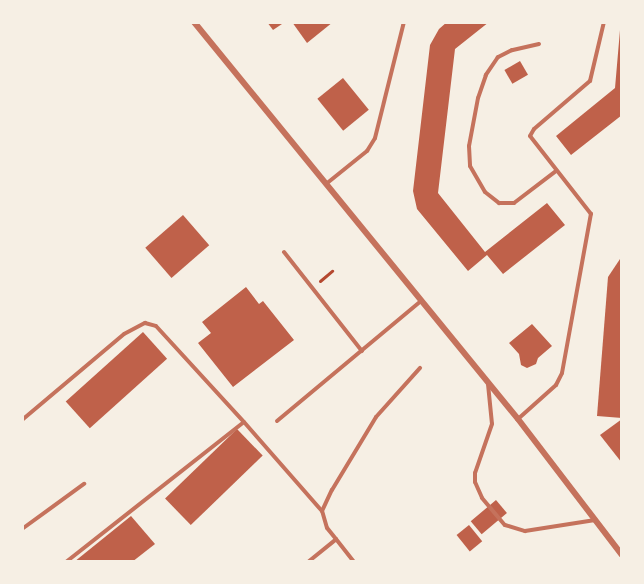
<!DOCTYPE html>
<style>
body{margin:0}
#map{position:relative;width:644px;height:584px;overflow:hidden;background:#f6efe4;font-family:"DM Sans",sans-serif}
div>[style]{position:absolute}
[style*='--x']{left:calc(var(--x)*1px);top:calc(var(--y)*1px);width:calc(var(--w)*1px);rotate:calc(var(--a)*1deg)}
.building>*{inset:0;background:#bf614a;transform-origin:0 0}
.path>*{height:3px;margin:-1.5px;padding:0 1.5px;transform-origin:1.5px;border-radius:1.5px;background:#b5482f}
.service>*{height:4px;margin:-2px;padding:0 2px;transform-origin:2px;border-radius:2px;background:#c5725c}
.minor>*{height:6px;margin:-3px;padding:0 3px;transform-origin:3px;border-radius:3px;background:#c5725c}
span{translate:-50% -50%;white-space:nowrap;text-align:center;line-height:1.15;-webkit-text-stroke:6px #f6efe4;paint-order:stroke}
.frame{position:absolute;inset:0;border:24px solid #f6efe4;pointer-events:none}
</style>
<div id="map">
<div class="building">
<i style="clip-path:polygon(267px 22px,285px 22px,273px 30px)"></i>
<i style="clip-path:polygon(292px 22px,333px 22px,307px 43px)"></i>
<i style="clip-path:polygon(447px 22px,489px 22px,455px 49px,438px 193px,485px 252px,547px 203px,565px 225px,503px 274px,487px 255px,468px 271px,417px 209px,413px 191px,430px 45px,439px 29px)"></i>
<i style="clip-path:polygon(620px 30px,622px 115px,571px 155px,556px 136px,615px 88px)"></i>
<i style="left:520px;top:61px;width:16px;height:18px;rotate:60deg"></i>
<i style="left:343px;top:78px;width:41px;height:33px;rotate:51deg"></i>
<i style="left:183px;top:215px;width:40px;height:50px;rotate:49deg"></i>
<i style="clip-path:polygon(622px 256px,622px 418px,597px 416px,608px 277px)"></i>
<i style="clip-path:polygon(246px 287px,259px 304px,263px 301px,294px 340px,233px 387px,198px 343px,211px 333px,202px 322px)"></i>
<i style="clip-path:polygon(532px 324px,552px 346px,538px 358px,536px 364px,527px 368px,521px 365px,519px 354px,509px 343px)"></i>
<i style="left:143px;top:332px;width:36px;height:104px;rotate:48deg"></i>
<i style="clip-path:polygon(622px 419px,622px 463px,600px 435px)"></i>
<i style="left:237px;top:429px;width:37px;height:100px;rotate:46deg"></i>
<i style="left:496px;top:500px;width:17px;height:33px;rotate:50deg"></i>
<i style="clip-path:polygon(131px 516px,155px 544px,132px 562px,74px 562px)"></i>
<i style="left:469px;top:525px;width:21px;height:16px;rotate:51deg"></i>
</div>
<div class="path">
<i style="--x:320;--y:281;--w:16;--a:-40"></i>
</div>
<div class="service">
<i style="--x:539;--y:44;--w:28;--a:167"></i>
<i style="--x:512;--y:50;--w:16;--a:153"></i>
<i style="--x:498;--y:57;--w:22;--a:124"></i>
<i style="--x:486;--y:75;--w:24;--a:109"></i>
<i style="--x:478;--y:98;--w:49;--a:100.6"></i>
<i style="--x:469;--y:146;--w:20;--a:87"></i>
<i style="--x:470;--y:166;--w:30;--a:60"></i>
<i style="--x:485;--y:192;--w:18;--a:38"></i>
<i style="--x:499;--y:203;--w:15;--a:0"></i>
<i style="--x:514;--y:203;--w:53;--a:-37.3"></i>
<i style="--x:326;--y:184;--w:53;--a:-38.8"></i>
<i style="--x:367;--y:151;--w:15;--a:-58"></i>
<i style="--x:375;--y:138;--w:120;--a:-76"></i>
<i style="--x:284;--y:252;--w:126;--a:51.8"></i>
<i style="--x:488;--y:384;--w:40;--a:84.3"></i>
<i style="--x:492;--y:424;--w:52;--a:109.1"></i>
<i style="--x:475;--y:473;--w:9;--a:90"></i>
<i style="--x:475;--y:482;--w:17;--a:66"></i>
<i style="--x:482;--y:498;--w:35;--a:50"></i>
<i style="--x:505;--y:525;--w:21;--a:17"></i>
<i style="--x:525;--y:531;--w:71;--a:-8.9"></i>
<i style="--x:518;--y:419;--w:51;--a:-41.8"></i>
<i style="--x:556;--y:385;--w:13;--a:-63"></i>
<i style="--x:562;--y:373;--w:162;--a:-79.7"></i>
<i style="--x:591;--y:214;--w:99;--a:-128"></i>
<i style="--x:530;--y:136;--w:8;--a:-60"></i>
<i style="--x:534;--y:129;--w:74;--a:-40.6"></i>
<i style="--x:590;--y:81;--w:61;--a:-76.7"></i>
<i style="--x:22;--y:420;--w:133;--a:-40.1"></i>
<i style="--x:124;--y:334;--w:24;--a:-28"></i>
<i style="--x:145;--y:323;--w:11;--a:15"></i>
<i style="--x:156;--y:326;--w:130;--a:47.5"></i>
<i style="--x:277;--y:421;--w:187;--a:-39.8"></i>
<i style="--x:22;--y:529;--w:77;--a:-36"></i>
<i style="--x:336;--y:539;--w:14;--a:-129"></i>
<i style="--x:327;--y:528;--w:18;--a:-106"></i>
<i style="--x:322;--y:511;--w:23;--a:-65"></i>
<i style="--x:332;--y:490;--w:85;--a:-58.9"></i>
<i style="--x:376;--y:417;--w:66;--a:-48.1"></i>
<i style="--x:66;--y:562;--w:226;--a:-38.2"></i>
<i style="--x:244;--y:422;--w:118;--a:48.8"></i>
<i style="--x:308;--y:562;--w:36;--a:-39"></i>
<i style="--x:336;--y:539;--w:29;--a:52"></i>
</div>
<div class="minor">
<i style="--x:194;--y:22;--w:512;--a:50.78"></i>
<i style="--x:518;--y:419;--w:171;--a:52.6"></i>
</div>
<div class="frame"></div>
</div>
